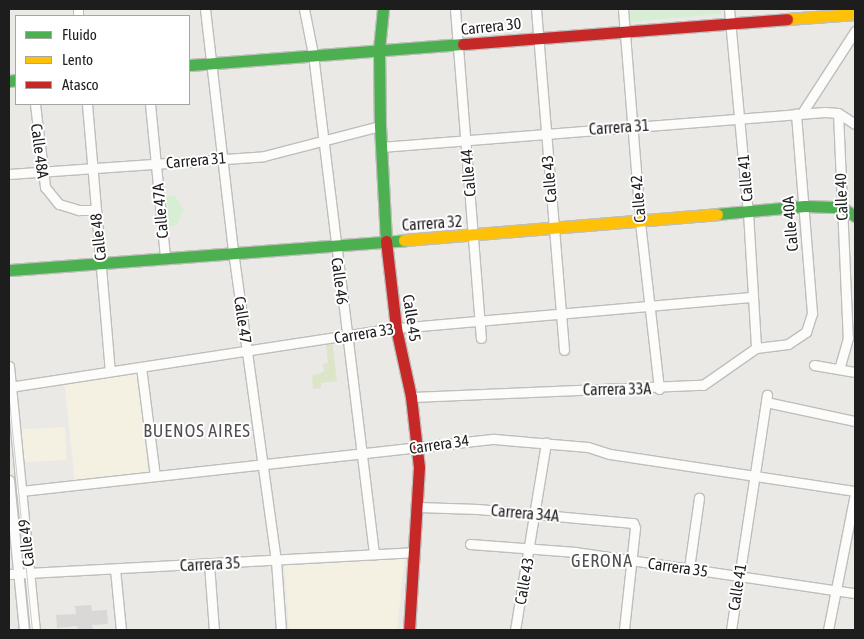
<!DOCTYPE html>
<style>
body{margin:0}
#map{position:relative;width:864px;height:639px;overflow:hidden;background:#ebe9e6;font-family:"Asap Condensed",sans-serif}
div>[style]{position:absolute}
[style*='--x']{left:calc(var(--x)*1px);top:calc(var(--y)*1px);width:calc(var(--w)*1px);rotate:calc(var(--a)*1deg)}
.education>*{inset:0;background:#f4f1e2;transform-origin:0 0}
.religious>*{inset:0;background:#d9d8d7}
.grass>*{inset:0;background:#dce5c8}
.park>*{inset:0;background:#d8eed4}
.roads{filter:drop-shadow(1px 0 #bebebc) drop-shadow(-1px 0 #bebebc) drop-shadow(0 1px #bebebc) drop-shadow(0 -1px #bebebc)}
.street>*{height:9px;margin:-4.5px;padding:0 4.5px;transform-origin:4.5px;border-radius:4.5px;background:#fcfcfb}
.fast>*{height:11px;margin:-5.5px;padding:0 5.5px;transform-origin:5.5px;border-radius:5.5px;background:#4caf50}
.slow>*{height:11px;margin:-5.5px;padding:0 5.5px;transform-origin:5.5px;border-radius:5.5px;background:#ffc107}
.jam>*{height:11px;margin:-5.5px;padding:0 5.5px;transform-origin:5.5px;border-radius:5.5px;background:#c62828}
.tram>*{height:1px;margin:-0.5px;padding:0 0.5px;transform-origin:0.5px;border-radius:0.5px;background:#cacac9}
span{translate:-50% -50%;white-space:nowrap;text-align:center;line-height:1.15;-webkit-text-stroke:4px #fff;paint-order:stroke}
.street-label{font-size:16px;color:#1d1d1d}
.neighbourhood-label{font-size:18px;color:#505050;letter-spacing:1px}
.frame{position:absolute;inset:0;border:10px solid #1d1d1d;pointer-events:none}
.legend{position:absolute;left:15px;top:15px;width:175px;height:90px;box-sizing:border-box;background:#fff;border:1px solid #a5a5a5;margin:0;padding:6px 9px;list-style:none;font-size:15px;color:#1d1d1d}
.legend li{display:flex;align-items:center;gap:10px;height:25px}
.legend b{width:25px;border:1px solid #a5a5a5}
</style>
<div id="map">
<div class="education">
<i style="left:138px;top:374px;width:99px;height:74px;rotate:84deg"></i>
<i style="left:65px;top:427px;width:33px;height:44px;rotate:87deg"></i>
<i style="clip-path:polygon(405px 555px,397px 629px,289px 630px,284px 562px)"></i>
</div>
<div class="religious">
<i style="clip-path:polygon(91px 605px,92px 611px,107px 610px,108px 624px,92px 625px,93px 630px,78px 630px,77px 626px,57px 628px,56px 615px,76px 614px,75px 606px)"></i>
</div>
<div class="grass">
<i style="clip-path:polygon(332px 341px,337px 381px,321px 383px,321px 388px,313px 389px,312px 375px,319px 374px,324px 371px,323px 364px,328px 363px,326px 342px)"></i>
</div>
<div class="park">
<i style="clip-path:polygon(627px 9px,721px 9px,721px 14px,628px 22px)"></i>
<i style="clip-path:polygon(162px 195px,175px 196px,184px 210px,177px 225px,166px 228px)"></i>
</div>
<div class="roads">
<div class="street">
<i style="--x:78;--y:9;--w:7;--a:90"></i>
<i style="--x:205;--y:9;--w:244;--a:83.4"></i>
<i style="--x:233;--y:251;--w:313;--a:82.1"></i>
<i style="--x:276;--y:561;--w:69;--a:85.9"></i>
<i style="--x:304;--y:9;--w:46;--a:78.7"></i>
<i style="--x:313;--y:54;--w:504;--a:83.04"></i>
<i style="--x:455;--y:9;--w:330;--a:85.5"></i>
<i style="--x:536;--y:9;--w:342;--a:85.3"></i>
<i style="--x:623;--y:9;--w:214;--a:85.4"></i>
<i style="--x:640;--y:222;--w:168;--a:83.5"></i>
<i style="--x:729;--y:9;--w:204;--a:84.7"></i>
<i style="--x:748;--y:212;--w:136;--a:86.6"></i>
<i style="--x:35;--y:104;--w:84;--a:83.1"></i>
<i style="--x:45;--y:187;--w:22;--a:51"></i>
<i style="--x:59;--y:204;--w:21;--a:17"></i>
<i style="--x:79;--y:210;--w:16;--a:0"></i>
<i style="--x:87;--y:104;--w:268;--a:85.1"></i>
<i style="--x:150;--y:104;--w:155;--a:84.4"></i>
<i style="--x:802;--y:113;--w:98;--a:-57.1"></i>
<i style="--x:838;--y:113;--w:225;--a:87.5"></i>
<i style="--x:848;--y:338;--w:32;--a:106"></i>
<i style="--x:381;--y:147;--w:445;--a:-4.5"></i>
<i style="--x:825;--y:112;--w:13;--a:4"></i>
<i style="--x:838;--y:113;--w:20;--a:33"></i>
<i style="--x:9;--y:174;--w:256;--a:-4"></i>
<i style="--x:264;--y:156;--w:120;--a:-14.5"></i>
<i style="--x:814;--y:365;--w:42;--a:9.7"></i>
<i style="--x:9;--y:366;--w:265;--a:84.4"></i>
<i style="--x:141;--y:367;--w:110;--a:82.7"></i>
<i style="--x:9;--y:387;--w:391;--a:-8.7"></i>
<i style="--x:396;--y:328;--w:357;--a:-5"></i>
<i style="--x:411;--y:397;--w:292;--a:-2.4"></i>
<i style="--x:703;--y:385;--w:65;--a:-34.9"></i>
<i style="--x:756;--y:348;--w:32;--a:-7"></i>
<i style="--x:788;--y:344;--w:22;--a:-34"></i>
<i style="--x:806;--y:332;--w:20;--a:-72"></i>
<i style="--x:812;--y:313;--w:200;--a:-94.6"></i>
<i style="--x:766;--y:402;--w:91;--a:12.1"></i>
<i style="--x:9;--y:480;--w:151;--a:84.3"></i>
<i style="--x:21;--y:491;--w:476;--a:-6.3"></i>
<i style="--x:494;--y:439;--w:94;--a:4.9"></i>
<i style="--x:588;--y:447;--w:23;--a:18"></i>
<i style="--x:610;--y:454;--w:248;--a:8.6"></i>
<i style="--x:418;--y:507;--w:60;--a:1.9"></i>
<i style="--x:478;--y:509;--w:156;--a:5.2"></i>
<i style="--x:633;--y:523;--w:5;--a:68"></i>
<i style="--x:635;--y:528;--w:103;--a:96.2"></i>
<i style="--x:470;--y:544;--w:106;--a:4.3"></i>
<i style="--x:576;--y:552;--w:282;--a:8.4"></i>
<i style="--x:209;--y:564;--w:66;--a:85.7"></i>
<i style="--x:689;--y:568;--w:71;--a:-81.9"></i>
<i style="--x:115;--y:569;--w:61;--a:84.4"></i>
<i style="--x:9;--y:574;--w:404;--a:-3.1"></i>
<i style="--x:515;--y:630;--w:190;--a:-80.6"></i>
<i style="--x:731;--y:630;--w:238;--a:-81.3"></i>
<i style="--x:828;--y:630;--w:139;--a:-78.8"></i>
</div>
<div class="fast">
<i style="--x:383;--y:9;--w:40;--a:95.7"></i>
<i style="--x:379;--y:49;--w:77;--a:89.3"></i>
<i style="--x:380;--y:126;--w:115;--a:87"></i>
<i style="--x:189;--y:65;--w:275;--a:-4.4"></i>
<i style="--x:9;--y:81;--w:7;--a:-8"></i>
<i style="--x:717;--y:214;--w:88;--a:-5.2"></i>
<i style="--x:805;--y:206;--w:36;--a:2"></i>
<i style="--x:841;--y:207;--w:17;--a:33"></i>
<i style="--x:9;--y:270;--w:396;--a:-4.3"></i>
</div>
<div class="slow">
<i style="--x:787;--y:19;--w:68;--a:-4.2"></i>
<i style="--x:404;--y:240;--w:314;--a:-4.7"></i>
</div>
<div class="jam">
<i style="--x:463;--y:44;--w:325;--a:-4.4"></i>
<i style="--x:386;--y:241;--w:88;--a:83.4"></i>
<i style="--x:396;--y:328;--w:71;--a:77.7"></i>
<i style="--x:411;--y:397;--w:70;--a:83.5"></i>
<i style="--x:419;--y:467;--w:163;--a:93.5"></i>
</div>
</div>
<div class="tram">
<i style="--x:9;--y:400;--w:231;--a:84.3"></i>
</div>
<div class="street-label">
<span style="left:491px;top:26px;rotate:-6deg">Carrera 30</span>
<span style="left:619px;top:127px;rotate:-4deg">Carrera 31</span>
<span style="left:40px;top:151px;rotate:83deg">Calle 48A</span>
<span style="left:196px;top:160px;rotate:-5deg">Carrera 31</span>
<span style="left:468px;top:173px;rotate:-95deg">Calle 44</span>
<span style="left:745px;top:178px;rotate:-95deg">Calle 41</span>
<span style="left:549px;top:179px;rotate:-95deg">Calle 43</span>
<span style="left:841px;top:197px;rotate:-92deg">Calle 40</span>
<span style="left:638px;top:199px;rotate:-95deg">Calle 42</span>
<span style="left:160px;top:211px;rotate:-95deg">Calle 47A</span>
<span style="left:432px;top:223px;rotate:-4deg">Carrera 32</span>
<span style="left:790px;top:224px;rotate:-95deg">Calle 40A</span>
<span style="left:98px;top:237px;rotate:-96deg">Calle 48</span>
<span style="left:340px;top:281px;rotate:83deg">Calle 46</span>
<span style="left:412px;top:318px;rotate:81deg">Calle 45</span>
<span style="left:243px;top:320px;rotate:82deg">Calle 47</span>
<span style="left:364px;top:333px;rotate:-9deg">Carrera 33</span>
<span style="left:617px;top:389px;rotate:-1deg">Carrera 33A</span>
<span style="left:439px;top:444px;rotate:-8deg">Carrera 34</span>
<span style="left:525px;top:513px;rotate:5deg">Carrera 34A</span>
<span style="left:26px;top:543px;rotate:-96deg">Calle 49</span>
<span style="left:210px;top:564px;rotate:-3deg">Carrera 35</span>
<span style="left:678px;top:567px;rotate:8deg">Carrera 35</span>
<span style="left:524px;top:581px;rotate:-80deg">Calle 43</span>
<span style="left:737px;top:587px;rotate:-81deg">Calle 41</span>
</div>
<div class="neighbourhood-label">
<span style="left:197px;top:431px">BUENOS AIRES</span>
<span style="left:602px;top:561px">GERONA</span>
</div>
<div class="frame"></div>
<ul class="legend">
<li><b style="height:6px;background:#4caf50"></b>Fluido</li>
<li><b style="height:6px;background:#ffc107"></b>Lento</li>
<li><b style="height:6px;background:#c62828"></b>Atasco</li>
</ul>
</div>
